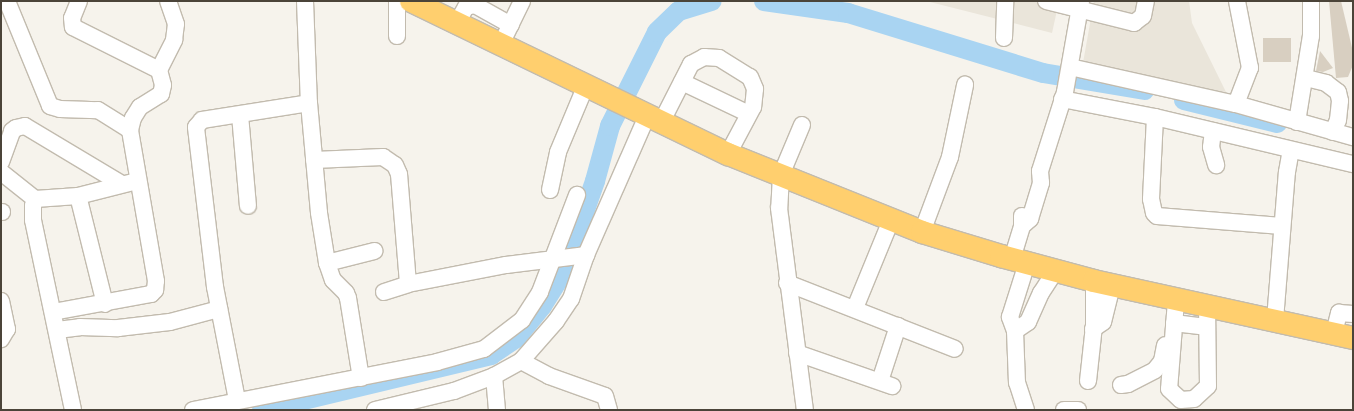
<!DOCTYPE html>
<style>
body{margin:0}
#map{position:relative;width:1354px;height:411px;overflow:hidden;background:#f6f3ec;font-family:"Golos Text",sans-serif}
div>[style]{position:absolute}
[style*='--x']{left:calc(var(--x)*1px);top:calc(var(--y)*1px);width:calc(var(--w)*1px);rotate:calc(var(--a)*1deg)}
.residential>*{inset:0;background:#eae5da}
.river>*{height:20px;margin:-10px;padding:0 10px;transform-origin:10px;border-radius:10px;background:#a9d4f2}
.building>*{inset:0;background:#d8cfc1;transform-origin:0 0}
.roads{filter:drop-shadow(1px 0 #c2bbae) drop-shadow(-1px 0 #c2bbae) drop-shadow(0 1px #c2bbae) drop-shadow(0 -1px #c2bbae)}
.minor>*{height:16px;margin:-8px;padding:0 8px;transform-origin:8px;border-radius:8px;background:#fff}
.highway>*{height:22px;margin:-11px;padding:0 11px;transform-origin:11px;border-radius:11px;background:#ffcf6e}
span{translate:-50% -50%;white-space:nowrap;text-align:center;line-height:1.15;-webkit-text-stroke:4px #fff;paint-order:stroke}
.frame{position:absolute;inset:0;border:2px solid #4b4439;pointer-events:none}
</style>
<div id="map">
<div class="residential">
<i style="clip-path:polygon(926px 1px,1059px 1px,1052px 33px)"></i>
<i style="clip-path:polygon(1094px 1px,1189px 1px,1192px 23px,1226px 92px,1081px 74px)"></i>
</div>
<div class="river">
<i style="--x:764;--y:1;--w:85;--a:8.1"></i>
<i style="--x:848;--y:13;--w:204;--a:17.1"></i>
<i style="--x:1043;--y:73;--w:103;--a:9.5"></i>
<i style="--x:1184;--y:100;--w:96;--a:13.9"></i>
<i style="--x:262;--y:410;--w:236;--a:-13.5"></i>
<i style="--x:491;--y:355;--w:30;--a:-34"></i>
<i style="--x:516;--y:338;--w:41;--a:-50.9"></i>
<i style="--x:542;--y:306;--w:39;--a:-58"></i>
<i style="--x:563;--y:273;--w:97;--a:-70.8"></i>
<i style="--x:595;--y:181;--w:57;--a:-74.7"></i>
<i style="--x:610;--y:126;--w:105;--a:-63.4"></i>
<i style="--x:657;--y:32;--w:30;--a:-44"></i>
<i style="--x:679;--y:11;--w:34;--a:-17"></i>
</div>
<div class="building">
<i style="clip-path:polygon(1329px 1px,1341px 1px,1353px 52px,1353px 65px,1348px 77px,1336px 78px)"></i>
<i style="left:1263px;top:38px;width:28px;height:24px"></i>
<i style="clip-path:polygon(1320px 51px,1333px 68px,1323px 72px,1316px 71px)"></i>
</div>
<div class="roads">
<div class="minor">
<i style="--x:7;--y:1;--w:113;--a:67.7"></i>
<i style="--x:50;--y:106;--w:10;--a:17"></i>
<i style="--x:60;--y:109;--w:38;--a:2"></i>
<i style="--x:98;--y:110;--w:38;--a:32"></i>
<i style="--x:79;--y:1;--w:18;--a:112"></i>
<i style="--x:72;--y:18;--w:9;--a:84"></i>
<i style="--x:73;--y:27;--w:96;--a:26.6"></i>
<i style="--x:305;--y:1;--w:102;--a:87.8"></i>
<i style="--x:309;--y:103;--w:110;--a:84.8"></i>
<i style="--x:319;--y:213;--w:51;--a:80.9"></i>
<i style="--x:327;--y:263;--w:18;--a:71"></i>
<i style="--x:333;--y:280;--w:18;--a:45"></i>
<i style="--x:346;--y:293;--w:5;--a:68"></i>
<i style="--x:348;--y:298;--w:81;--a:80.8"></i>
<i style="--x:397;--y:1;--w:35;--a:90"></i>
<i style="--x:1046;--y:1;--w:91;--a:14"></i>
<i style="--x:1134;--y:23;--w:11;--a:-38"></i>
<i style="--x:1143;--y:16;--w:15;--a:-79"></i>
<i style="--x:457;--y:23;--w:18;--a:-61"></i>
<i style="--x:466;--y:7;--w:9;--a:-13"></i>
<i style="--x:475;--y:5;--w:41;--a:29.1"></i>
<i style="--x:506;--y:34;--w:37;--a:-64"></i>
<i style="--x:1004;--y:38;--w:37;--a:-88"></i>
<i style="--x:1070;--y:67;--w:170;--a:12.6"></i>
<i style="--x:1236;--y:104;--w:122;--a:15.8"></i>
<i style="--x:1306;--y:78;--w:21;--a:14"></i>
<i style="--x:1326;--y:83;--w:15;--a:37"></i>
<i style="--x:1338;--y:92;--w:9;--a:77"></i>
<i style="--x:1340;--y:101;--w:19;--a:96"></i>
<i style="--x:1338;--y:120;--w:13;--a:113"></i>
<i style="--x:682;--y:82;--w:74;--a:25.5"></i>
<i style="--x:1062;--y:99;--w:95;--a:11"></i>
<i style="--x:1155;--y:117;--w:204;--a:13.4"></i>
<i style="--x:1236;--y:104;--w:39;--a:-69"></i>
<i style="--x:1250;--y:68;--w:68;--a:-101"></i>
<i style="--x:240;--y:115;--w:91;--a:85"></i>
<i style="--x:1155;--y:117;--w:82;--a:92.8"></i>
<i style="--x:1151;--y:199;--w:14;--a:78"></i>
<i style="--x:1154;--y:213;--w:4;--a:45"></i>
<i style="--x:1157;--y:216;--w:125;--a:4.6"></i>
<i style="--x:662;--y:121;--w:64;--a:-63"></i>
<i style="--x:691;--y:64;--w:15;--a:-28"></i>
<i style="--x:704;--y:57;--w:15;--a:4"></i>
<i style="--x:719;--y:58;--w:36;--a:32"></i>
<i style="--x:750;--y:77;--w:13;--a:67"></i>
<i style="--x:755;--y:89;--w:18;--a:96"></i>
<i style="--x:753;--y:107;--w:53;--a:118"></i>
<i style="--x:1297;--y:122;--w:87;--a:-80.8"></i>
<i style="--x:1311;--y:36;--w:35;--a:-90"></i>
<i style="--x:802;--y:125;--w:54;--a:112.8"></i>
<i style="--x:781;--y:175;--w:33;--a:93"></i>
<i style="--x:779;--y:208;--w:204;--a:82.7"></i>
<i style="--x:1213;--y:131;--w:16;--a:97"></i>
<i style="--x:1211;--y:147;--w:19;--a:74"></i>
<i style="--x:314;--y:160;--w:69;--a:-2.5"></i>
<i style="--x:383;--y:157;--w:14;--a:34"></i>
<i style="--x:395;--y:165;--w:10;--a:66"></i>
<i style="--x:399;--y:174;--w:110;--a:85.3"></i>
<i style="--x:1;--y:162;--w:33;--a:-70"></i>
<i style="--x:12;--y:131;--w:5;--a:-37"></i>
<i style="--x:16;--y:128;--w:9;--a:-13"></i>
<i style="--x:25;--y:126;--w:113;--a:30.9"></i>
<i style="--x:1;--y:172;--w:43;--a:38.5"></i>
<i style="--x:550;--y:190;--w:39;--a:-78"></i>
<i style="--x:558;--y:152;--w:73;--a:-67.3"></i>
<i style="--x:1;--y:212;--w:1;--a:0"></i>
<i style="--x:1022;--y:226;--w:11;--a:-41"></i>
<i style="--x:1030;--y:219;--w:38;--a:-73"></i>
<i style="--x:1041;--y:183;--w:12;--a:-95"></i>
<i style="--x:1040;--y:171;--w:83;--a:-72.4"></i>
<i style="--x:1065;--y:92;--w:92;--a:-80"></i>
<i style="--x:922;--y:232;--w:80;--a:-69.5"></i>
<i style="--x:950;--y:157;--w:74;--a:-78.2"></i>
<i style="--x:1012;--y:259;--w:34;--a:-73"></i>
<i style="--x:1022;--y:226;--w:10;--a:-90"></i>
<i style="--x:327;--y:263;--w:49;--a:-14.3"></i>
<i style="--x:787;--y:283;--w:180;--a:21.4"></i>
<i style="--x:384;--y:292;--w:25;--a:-18"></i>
<i style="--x:408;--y:284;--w:100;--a:-11"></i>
<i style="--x:506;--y:265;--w:81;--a:-7.1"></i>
<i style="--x:1;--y:301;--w:29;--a:78"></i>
<i style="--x:7;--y:329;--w:12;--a:121"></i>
<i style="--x:1176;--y:301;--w:88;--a:94.5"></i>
<i style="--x:1169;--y:389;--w:16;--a:43"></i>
<i style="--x:1181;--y:400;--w:13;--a:-4"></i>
<i style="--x:1194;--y:399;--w:19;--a:-43"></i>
<i style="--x:1208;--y:386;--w:79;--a:-90.7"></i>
<i style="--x:105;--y:304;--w:111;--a:-104"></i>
<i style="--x:78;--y:196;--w:61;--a:-14.3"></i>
<i style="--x:855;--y:308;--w:97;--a:-67.7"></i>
<i style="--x:53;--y:312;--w:100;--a:-10.4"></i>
<i style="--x:151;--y:294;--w:6;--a:-45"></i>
<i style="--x:155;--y:290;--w:9;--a:-84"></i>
<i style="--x:156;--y:281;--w:153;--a:-99.8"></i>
<i style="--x:130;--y:130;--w:12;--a:-76"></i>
<i style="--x:133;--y:118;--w:13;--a:-58"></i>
<i style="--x:140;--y:107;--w:25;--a:-32"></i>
<i style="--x:161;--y:94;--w:9;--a:-77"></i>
<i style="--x:163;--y:85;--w:16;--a:-105"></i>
<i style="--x:159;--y:70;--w:34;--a:-63"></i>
<i style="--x:174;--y:40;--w:16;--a:-83"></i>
<i style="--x:176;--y:24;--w:24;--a:-109"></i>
<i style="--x:1275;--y:320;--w:148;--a:-85.4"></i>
<i style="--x:1287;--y:172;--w:22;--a:-80"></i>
<i style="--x:1174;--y:323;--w:32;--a:7"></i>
<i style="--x:1093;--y:329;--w:12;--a:-35"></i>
<i style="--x:1103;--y:322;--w:37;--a:-76"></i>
<i style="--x:57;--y:330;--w:23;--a:-7"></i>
<i style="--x:80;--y:327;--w:38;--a:2"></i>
<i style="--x:118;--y:328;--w:52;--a:-6.6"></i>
<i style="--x:170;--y:322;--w:51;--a:-14.9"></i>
<i style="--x:1015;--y:331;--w:16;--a:-35"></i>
<i style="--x:1028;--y:322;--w:32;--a:-66"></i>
<i style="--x:1041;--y:293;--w:27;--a:-57"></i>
<i style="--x:1334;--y:333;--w:21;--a:-76"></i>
<i style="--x:1339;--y:313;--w:14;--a:4"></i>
<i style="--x:797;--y:353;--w:101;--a:19.2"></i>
<i style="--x:521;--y:361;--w:32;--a:28"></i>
<i style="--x:549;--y:376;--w:59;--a:19.7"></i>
<i style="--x:605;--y:396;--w:15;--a:74"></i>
<i style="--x:494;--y:376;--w:34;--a:85"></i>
<i style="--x:880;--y:381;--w:58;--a:-71.9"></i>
<i style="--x:1088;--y:381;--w:55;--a:-83.8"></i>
<i style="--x:1094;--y:326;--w:45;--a:-90"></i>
<i style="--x:1121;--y:385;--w:7;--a:-8"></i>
<i style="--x:1128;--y:384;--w:30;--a:-27"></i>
<i style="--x:1155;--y:370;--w:11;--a:-52"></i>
<i style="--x:1162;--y:361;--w:16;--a:-79"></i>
<i style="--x:237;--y:400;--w:115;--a:-101"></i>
<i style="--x:215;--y:287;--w:161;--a:-96.8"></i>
<i style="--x:196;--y:127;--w:9;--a:-49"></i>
<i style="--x:202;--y:120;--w:108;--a:-9"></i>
<i style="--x:73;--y:410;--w:194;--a:-101.9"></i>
<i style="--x:33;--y:220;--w:14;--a:-90"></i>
<i style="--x:33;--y:206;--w:7;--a:-74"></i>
<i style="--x:35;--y:199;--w:43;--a:-4"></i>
<i style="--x:193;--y:410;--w:249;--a:-11.1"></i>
<i style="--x:437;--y:362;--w:49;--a:-15.5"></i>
<i style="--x:484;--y:349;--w:48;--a:-37.3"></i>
<i style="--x:522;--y:320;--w:33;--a:-57"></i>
<i style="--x:540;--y:292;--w:104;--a:-69.1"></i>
<i style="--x:375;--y:410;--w:81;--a:-13.5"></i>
<i style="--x:454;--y:391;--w:43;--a:-20.6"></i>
<i style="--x:494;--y:376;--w:31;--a:-29"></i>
<i style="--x:521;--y:361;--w:53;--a:-48.8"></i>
<i style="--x:556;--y:321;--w:27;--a:-56"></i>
<i style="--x:571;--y:299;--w:46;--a:-71.2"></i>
<i style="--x:586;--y:255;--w:154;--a:-66.3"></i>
<i style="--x:1026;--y:410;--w:28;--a:-108"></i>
<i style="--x:1017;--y:383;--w:52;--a:-92.2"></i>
<i style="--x:1015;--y:331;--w:15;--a:-110"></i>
<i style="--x:1010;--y:317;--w:57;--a:-72.5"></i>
<i style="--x:1064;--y:410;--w:14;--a:0"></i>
</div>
<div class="highway">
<i style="--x:411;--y:1;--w:352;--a:25.8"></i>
<i style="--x:728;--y:154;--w:209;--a:21.9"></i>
<i style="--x:922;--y:232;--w:83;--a:16.9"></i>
<i style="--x:1001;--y:256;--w:96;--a:15"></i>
<i style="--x:1094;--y:281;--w:265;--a:12.4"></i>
</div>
</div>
<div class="frame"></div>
</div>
